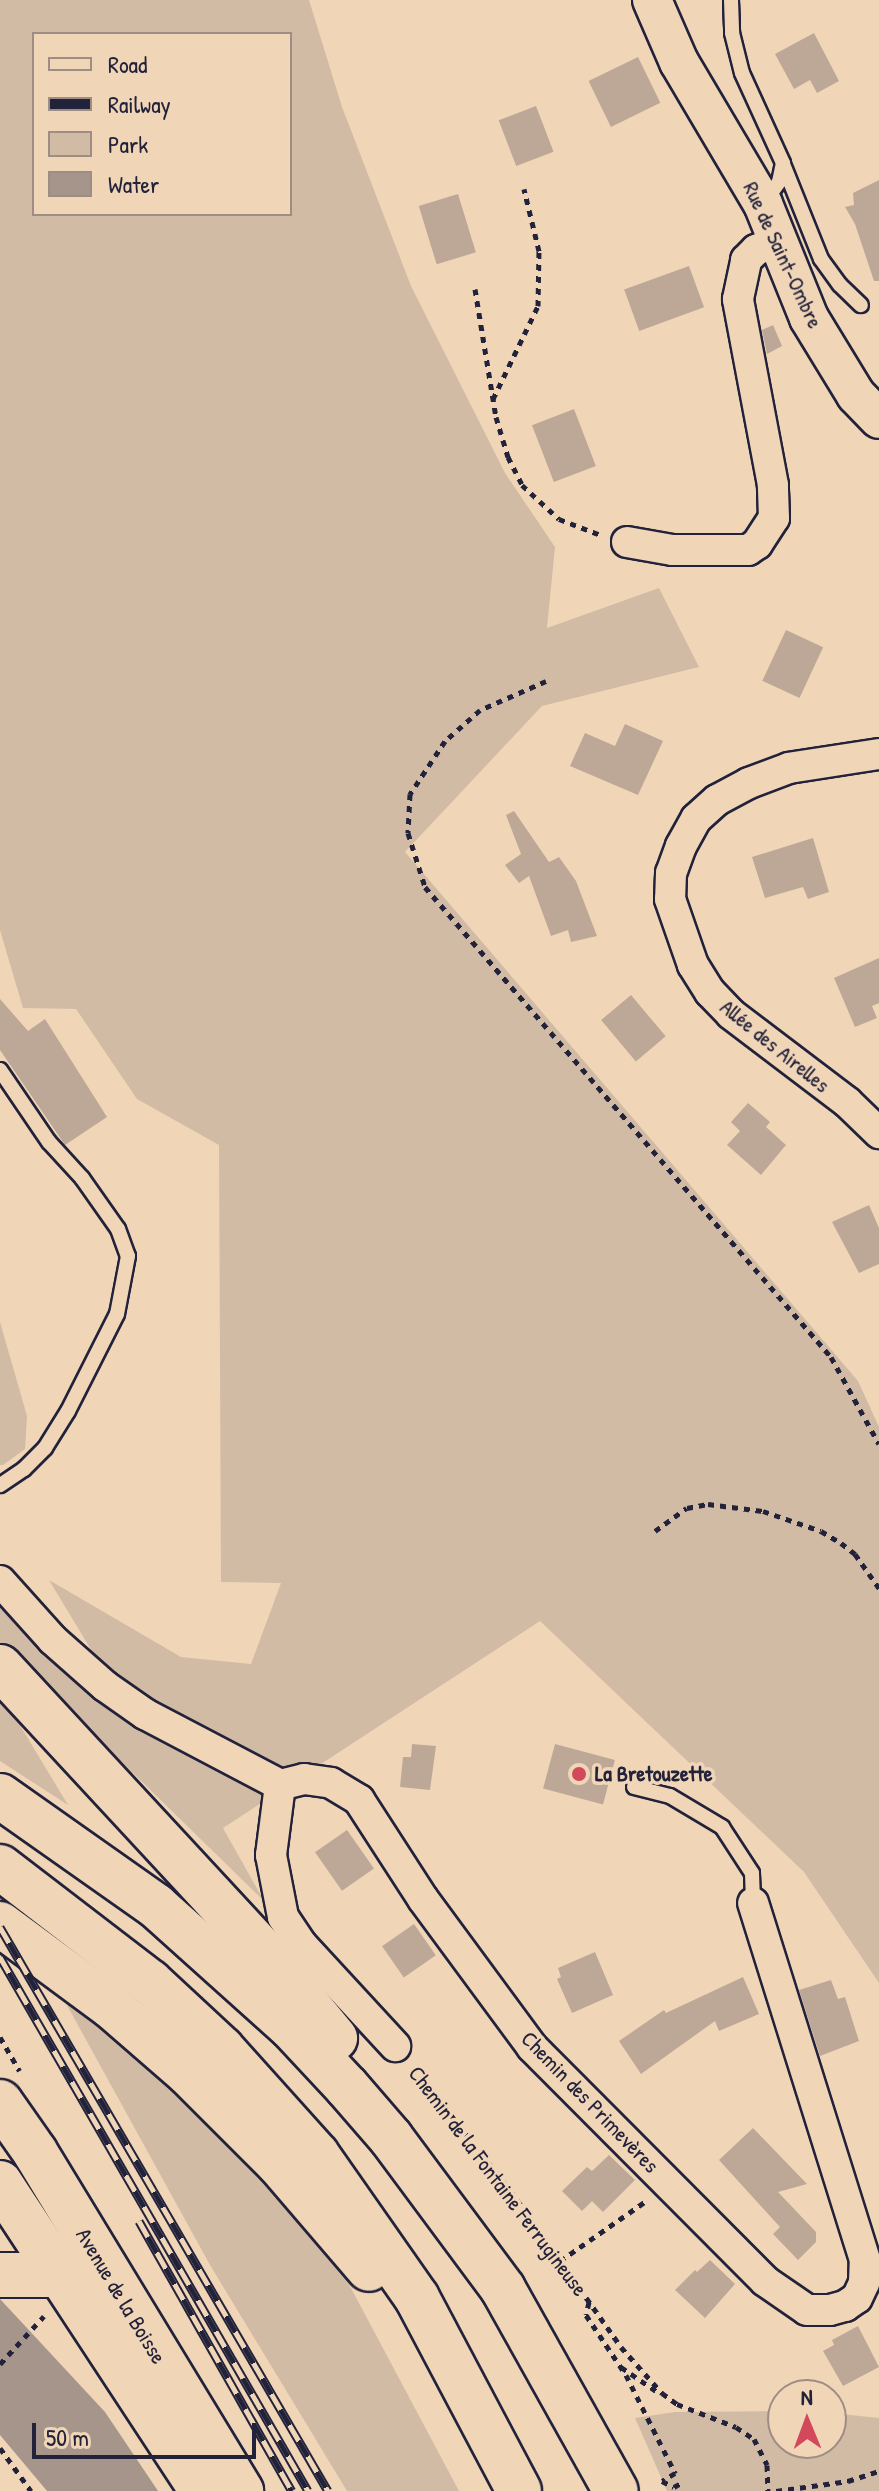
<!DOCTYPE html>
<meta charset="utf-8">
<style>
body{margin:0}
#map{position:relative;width:879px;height:2491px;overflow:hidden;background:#f0d5b7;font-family:"Patrick Hand",sans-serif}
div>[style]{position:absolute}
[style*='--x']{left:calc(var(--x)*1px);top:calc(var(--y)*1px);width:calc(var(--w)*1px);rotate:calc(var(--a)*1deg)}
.green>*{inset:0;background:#d2bba5}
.water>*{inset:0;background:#a6958b}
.building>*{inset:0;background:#bda898;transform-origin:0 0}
.path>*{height:5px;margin-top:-2.5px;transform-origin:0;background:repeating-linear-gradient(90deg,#22223b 0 6px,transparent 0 12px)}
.roads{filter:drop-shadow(2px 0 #22223b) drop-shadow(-2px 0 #22223b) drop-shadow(0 2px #22223b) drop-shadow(0 -2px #22223b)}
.service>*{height:14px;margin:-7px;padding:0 7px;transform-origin:7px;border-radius:7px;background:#f0d5b7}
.minor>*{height:30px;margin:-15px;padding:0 15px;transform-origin:15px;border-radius:15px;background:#f0d5b7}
.tertiary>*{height:38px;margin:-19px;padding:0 19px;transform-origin:19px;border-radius:19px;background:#f0d5b7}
.primary>*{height:44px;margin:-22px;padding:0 22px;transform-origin:22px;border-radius:22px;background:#f0d5b7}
.trunk>*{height:44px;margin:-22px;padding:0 22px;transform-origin:22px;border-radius:22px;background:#f0d5b7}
.rail>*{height:9px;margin-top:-4.5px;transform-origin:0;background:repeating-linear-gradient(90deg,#f0d5b7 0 18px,#22223b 0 36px);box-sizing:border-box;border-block:2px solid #22223b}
.dots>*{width:22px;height:22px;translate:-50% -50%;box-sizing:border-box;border:4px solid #f0d5b7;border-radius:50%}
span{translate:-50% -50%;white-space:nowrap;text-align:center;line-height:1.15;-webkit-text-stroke:7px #f0d5b7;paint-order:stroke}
.street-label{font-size:22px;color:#22223b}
.poi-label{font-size:22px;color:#22223b;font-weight:700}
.left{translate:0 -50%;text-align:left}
.legend{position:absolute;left:32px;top:32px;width:260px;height:184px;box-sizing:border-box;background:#f0d5b7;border:2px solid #9e8d85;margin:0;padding:10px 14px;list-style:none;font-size:24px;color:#22223b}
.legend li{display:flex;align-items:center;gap:16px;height:40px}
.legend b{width:40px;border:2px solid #9e8d85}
.north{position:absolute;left:767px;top:2379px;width:80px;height:80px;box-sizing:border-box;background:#f0d5b7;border:2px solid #9e8d85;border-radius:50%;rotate:359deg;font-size:22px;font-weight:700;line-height:32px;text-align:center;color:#22223b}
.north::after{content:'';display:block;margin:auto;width:28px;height:36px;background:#d1495b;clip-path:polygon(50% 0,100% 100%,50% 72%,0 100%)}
.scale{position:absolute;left:32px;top:2423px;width:224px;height:36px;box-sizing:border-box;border:4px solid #22223b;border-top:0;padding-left:10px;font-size:24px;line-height:28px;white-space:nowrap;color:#22223b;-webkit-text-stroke:6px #f0d5b7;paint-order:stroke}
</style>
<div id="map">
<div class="green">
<i style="clip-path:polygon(evenodd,0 0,309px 0,342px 107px,411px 286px,505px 473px,555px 547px,547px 628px,659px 588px,699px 667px,542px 706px,405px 852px,858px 1381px,879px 1427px,879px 1983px,804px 1872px,540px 1621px,223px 1828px,264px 1901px,0 1643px,0 1600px,134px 1721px,49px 1580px,181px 1657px,251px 1664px,281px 1583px,221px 1582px,219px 1145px,137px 1099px,76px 1009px,23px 1008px,0 930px,0 0,34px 34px,290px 34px,290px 214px,34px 214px,34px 34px)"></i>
<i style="clip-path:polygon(0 1322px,27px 1416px,25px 1449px,3px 1465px,0 1465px)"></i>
<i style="clip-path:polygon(0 1692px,68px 1805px,0 1761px)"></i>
<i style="clip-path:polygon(52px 1978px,169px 2074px,308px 2226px,343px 2273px,459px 2491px,347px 2491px,210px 2265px)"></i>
<i style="clip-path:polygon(783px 2411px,783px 2443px,831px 2443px,831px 2413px,879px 2418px,879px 2491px,667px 2491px,635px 2418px,675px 2412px)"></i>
</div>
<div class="water">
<i style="clip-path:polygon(0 2299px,105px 2412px,158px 2491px,47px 2491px,0 2435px)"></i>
</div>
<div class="building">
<i style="clip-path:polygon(814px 33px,839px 81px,817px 93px,810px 80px,794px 89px,775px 54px)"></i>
<i style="left:638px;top:57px;width:51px;height:55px;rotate:64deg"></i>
<i style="left:536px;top:106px;width:49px;height:40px;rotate:69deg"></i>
<i style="clip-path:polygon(879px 180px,879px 281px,874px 281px,855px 224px,845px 207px,854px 205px,853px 193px)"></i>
<i style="left:458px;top:194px;width:61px;height:41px;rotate:73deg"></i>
<i style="left:689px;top:266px;width:44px;height:69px;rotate:70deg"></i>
<i style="clip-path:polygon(773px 325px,782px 346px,767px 354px,762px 330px)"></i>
<i style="left:574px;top:409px;width:61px;height:45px;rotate:69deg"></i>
<i style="left:786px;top:630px;width:41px;height:56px;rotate:25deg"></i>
<i style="clip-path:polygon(625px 724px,663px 741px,638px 795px,570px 766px,585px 733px,615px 746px)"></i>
<i style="clip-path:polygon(514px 811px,549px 862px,559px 857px,576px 881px,597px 936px,571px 942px,568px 930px,551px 936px,529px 876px,519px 883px,505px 865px,521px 854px,506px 815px)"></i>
<i style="clip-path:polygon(813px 838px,829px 892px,808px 899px,803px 887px,765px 898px,752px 857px)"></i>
<i style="clip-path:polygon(879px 958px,879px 1003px,872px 1006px,877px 1018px,855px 1027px,834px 978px)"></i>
<i style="left:631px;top:995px;width:54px;height:39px;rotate:50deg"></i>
<i style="clip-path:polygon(0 999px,28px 1031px,45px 1019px,107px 1117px,65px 1145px,0 1050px)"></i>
<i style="clip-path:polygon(748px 1103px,770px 1122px,766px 1127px,786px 1145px,761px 1175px,727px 1145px,740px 1131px,731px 1122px)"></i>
<i style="clip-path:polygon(869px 1205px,879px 1228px,879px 1264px,859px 1273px,832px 1222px)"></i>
<i style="clip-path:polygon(412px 1744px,436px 1746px,430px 1790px,400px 1787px,403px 1757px,411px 1757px)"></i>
<i style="left:555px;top:1744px;width:62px;height:46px;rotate:15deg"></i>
<i style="left:347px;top:1830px;width:47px;height:39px;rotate:55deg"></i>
<i style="left:414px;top:1924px;width:38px;height:39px;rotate:55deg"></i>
<i style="clip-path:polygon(595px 1952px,613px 1995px,572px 2013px,557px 1979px,561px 1977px,558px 1968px)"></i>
<i style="clip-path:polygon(743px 1977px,759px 2014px,719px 2031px,715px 2021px,641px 2074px,619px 2041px,664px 2010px,666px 2013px)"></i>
<i style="clip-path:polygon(831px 1980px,838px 1999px,845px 1997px,859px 2041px,820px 2056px,799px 1990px)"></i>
<i style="clip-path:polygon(753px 2128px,807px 2184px,778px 2192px,816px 2232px,816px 2242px,798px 2260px,773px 2234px,780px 2227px,719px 2160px)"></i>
<i style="clip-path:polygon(609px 2155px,635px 2180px,603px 2212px,592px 2201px,582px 2211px,562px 2191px,587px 2167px,592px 2171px)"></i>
<i style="clip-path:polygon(710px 2260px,735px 2284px,705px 2318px,675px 2290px,695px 2270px,697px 2272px)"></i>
<i style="clip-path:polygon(858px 2326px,879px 2367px,843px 2386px,823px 2351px,834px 2345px,832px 2340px)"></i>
</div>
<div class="path">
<i style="--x:475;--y:289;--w:130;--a:80.7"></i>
<i style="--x:496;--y:417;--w:42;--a:73.3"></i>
<i style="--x:508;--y:457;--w:31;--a:63"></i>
<i style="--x:522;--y:485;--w:50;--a:42.6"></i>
<i style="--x:559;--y:519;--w:45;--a:20.9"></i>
<i style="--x:493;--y:399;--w:103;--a:-64.2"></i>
<i style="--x:538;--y:306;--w:55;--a:-89"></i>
<i style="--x:539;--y:251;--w:64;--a:-103.6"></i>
<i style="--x:546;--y:681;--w:72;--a:156.3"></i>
<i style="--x:480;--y:710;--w:47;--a:138.5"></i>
<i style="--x:445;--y:741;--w:64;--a:123.4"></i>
<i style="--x:410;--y:794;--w:39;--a:93"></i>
<i style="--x:408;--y:833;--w:57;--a:72.5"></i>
<i style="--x:425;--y:887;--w:621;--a:49.18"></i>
<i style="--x:831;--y:1357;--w:99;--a:61.1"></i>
<i style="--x:655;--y:1531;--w:39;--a:-36"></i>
<i style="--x:687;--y:1508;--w:21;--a:-11"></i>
<i style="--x:708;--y:1504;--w:55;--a:7.3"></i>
<i style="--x:763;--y:1511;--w:61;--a:19"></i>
<i style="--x:821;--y:1531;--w:23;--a:31"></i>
<i style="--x:841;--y:1543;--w:18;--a:38"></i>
<i style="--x:855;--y:1554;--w:42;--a:54.8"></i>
<i style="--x:0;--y:2037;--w:39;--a:60"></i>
<i style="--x:414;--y:2068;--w:155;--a:51.8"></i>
<i style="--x:510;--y:2190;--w:192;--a:54.7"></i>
<i style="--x:621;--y:2347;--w:62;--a:48.3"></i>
<i style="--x:662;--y:2393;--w:19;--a:36"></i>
<i style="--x:677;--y:2404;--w:63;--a:21.3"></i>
<i style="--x:736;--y:2427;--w:22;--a:34"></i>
<i style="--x:754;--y:2439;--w:29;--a:63"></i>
<i style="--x:767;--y:2465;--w:26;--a:88"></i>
<i style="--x:560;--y:2261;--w:105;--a:-34.9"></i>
<i style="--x:589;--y:2302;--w:13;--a:103"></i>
<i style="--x:586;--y:2315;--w:72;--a:56.3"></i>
<i style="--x:626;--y:2375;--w:110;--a:63.4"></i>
<i style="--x:675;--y:2473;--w:15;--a:148"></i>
<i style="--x:662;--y:2481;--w:13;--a:27"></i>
<i style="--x:674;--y:2487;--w:10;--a:-29"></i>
<i style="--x:0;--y:2364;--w:65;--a:-47.5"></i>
<i style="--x:621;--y:2367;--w:46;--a:34.4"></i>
<i style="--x:0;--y:2448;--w:53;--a:54.2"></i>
<i style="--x:776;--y:2491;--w:73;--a:-7.9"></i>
<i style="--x:848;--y:2481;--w:33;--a:-18"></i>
</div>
<div class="roads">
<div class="service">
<i style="--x:731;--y:0;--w:33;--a:88"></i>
<i style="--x:732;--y:33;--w:41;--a:76"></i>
<i style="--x:742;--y:73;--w:99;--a:65.5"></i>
<i style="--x:783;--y:163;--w:19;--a:102"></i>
<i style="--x:779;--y:182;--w:22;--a:126"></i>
<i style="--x:783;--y:164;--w:102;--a:68.2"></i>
<i style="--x:821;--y:259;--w:32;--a:54"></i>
<i style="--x:840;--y:285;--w:29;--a:44"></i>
<i style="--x:0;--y:1070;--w:87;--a:55.8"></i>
<i style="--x:49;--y:1142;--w:49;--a:47.5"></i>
<i style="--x:82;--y:1178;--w:62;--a:54.8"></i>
<i style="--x:118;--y:1229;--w:29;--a:70"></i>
<i style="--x:128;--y:1256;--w:59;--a:100.7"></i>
<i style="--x:117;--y:1314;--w:109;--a:116.8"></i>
<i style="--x:68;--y:1411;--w:44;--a:121.9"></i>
<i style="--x:45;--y:1448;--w:30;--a:135"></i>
<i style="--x:24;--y:1469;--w:29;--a:146"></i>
<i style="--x:634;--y:1787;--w:37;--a:14"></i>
<i style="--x:670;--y:1796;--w:61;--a:30.8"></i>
<i style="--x:722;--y:1827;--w:55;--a:56.9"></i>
<i style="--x:752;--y:1873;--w:30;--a:88"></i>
</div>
<div class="minor">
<i style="--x:627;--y:542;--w:46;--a:10.1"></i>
<i style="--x:672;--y:550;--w:76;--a:0"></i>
<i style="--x:748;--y:550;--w:11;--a:-34"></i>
<i style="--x:757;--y:544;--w:31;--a:-57"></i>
<i style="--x:774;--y:518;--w:33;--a:-92"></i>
<i style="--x:773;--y:485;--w:189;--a:-100.7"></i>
<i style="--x:738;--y:299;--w:40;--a:-78"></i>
<i style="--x:746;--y:260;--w:14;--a:-45"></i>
<i style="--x:756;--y:250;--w:13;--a:-23"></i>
<i style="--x:768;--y:245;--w:18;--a:27"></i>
<i style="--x:879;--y:754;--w:91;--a:171.2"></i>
<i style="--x:789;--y:768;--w:43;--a:159.4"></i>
<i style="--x:749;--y:783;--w:36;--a:152"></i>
<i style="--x:717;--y:800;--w:28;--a:138"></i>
<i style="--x:696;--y:819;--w:31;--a:119"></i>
<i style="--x:681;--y:846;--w:29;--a:110"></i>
<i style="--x:671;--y:873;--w:26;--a:92"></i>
<i style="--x:670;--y:899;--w:70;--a:70.8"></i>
<i style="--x:693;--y:965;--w:32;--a:58"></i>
<i style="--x:710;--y:992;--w:30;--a:46"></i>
<i style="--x:731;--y:1014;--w:146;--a:37.2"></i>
<i style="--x:847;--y:1102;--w:45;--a:44.1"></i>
<i style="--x:0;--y:1581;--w:79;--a:48.1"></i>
<i style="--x:53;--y:1640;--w:69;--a:41.5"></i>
<i style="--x:105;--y:1686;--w:49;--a:35"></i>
<i style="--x:145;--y:1714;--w:153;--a:27.7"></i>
<i style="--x:280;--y:1785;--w:25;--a:-14"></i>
<i style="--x:304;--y:1779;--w:27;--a:8"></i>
<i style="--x:331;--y:1783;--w:33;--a:31"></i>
<i style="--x:359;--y:1800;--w:118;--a:57.1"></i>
<i style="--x:423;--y:1899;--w:184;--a:53.6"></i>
<i style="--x:532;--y:2047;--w:330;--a:45.1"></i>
<i style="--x:765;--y:2281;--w:51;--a:34.6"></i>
<i style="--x:807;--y:2310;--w:23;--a:0"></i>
<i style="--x:830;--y:2310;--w:16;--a:-15"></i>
<i style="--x:845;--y:2306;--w:14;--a:-34"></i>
<i style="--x:857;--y:2298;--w:17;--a:-65"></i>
<i style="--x:864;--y:2283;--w:23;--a:-88"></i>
<i style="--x:865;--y:2260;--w:374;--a:-107.4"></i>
<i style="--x:280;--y:1785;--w:71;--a:97.3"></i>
<i style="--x:271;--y:1855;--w:63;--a:79"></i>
<i style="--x:283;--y:1917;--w:32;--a:56"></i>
<i style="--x:301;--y:1944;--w:139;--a:47.3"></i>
</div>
<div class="tertiary">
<i style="--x:652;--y:0;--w:68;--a:66.5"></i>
<i style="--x:679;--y:62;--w:165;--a:59.4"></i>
<i style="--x:763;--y:204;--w:123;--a:68"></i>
<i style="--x:809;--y:318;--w:90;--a:58.6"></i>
<i style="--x:856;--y:395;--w:33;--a:46"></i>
</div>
<div class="primary">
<i style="--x:0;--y:2102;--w:61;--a:55"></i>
<i style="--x:35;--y:2152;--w:397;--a:58.7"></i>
<i style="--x:0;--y:2183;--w:368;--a:56.7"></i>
<i style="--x:0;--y:2275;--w:62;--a:0"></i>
</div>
<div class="trunk">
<i style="--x:0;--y:1667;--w:396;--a:47.2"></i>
<i style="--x:269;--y:1958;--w:104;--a:50.5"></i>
<i style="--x:0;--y:1796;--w:191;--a:35.2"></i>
<i style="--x:156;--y:1906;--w:181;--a:41.9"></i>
<i style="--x:291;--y:2027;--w:82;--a:47"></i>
<i style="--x:347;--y:2087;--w:67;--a:49.2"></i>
<i style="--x:391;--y:2138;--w:188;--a:53.4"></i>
<i style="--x:503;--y:2289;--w:231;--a:60.8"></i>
<i style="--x:0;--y:1867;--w:189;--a:37.5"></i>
<i style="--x:150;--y:1982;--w:98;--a:42.9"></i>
<i style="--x:222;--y:2049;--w:142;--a:48.1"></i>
<i style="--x:317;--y:2155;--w:174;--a:55"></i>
<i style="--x:417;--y:2298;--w:218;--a:62.1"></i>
<i style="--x:0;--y:1924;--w:139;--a:36.5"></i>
<i style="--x:112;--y:2007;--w:101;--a:41"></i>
<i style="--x:188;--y:2073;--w:129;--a:45"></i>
<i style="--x:279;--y:2164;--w:138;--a:49.4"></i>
</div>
</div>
<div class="rail">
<i style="--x:0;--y:1927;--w:652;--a:59.82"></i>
<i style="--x:0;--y:1957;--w:616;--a:60.02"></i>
<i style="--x:139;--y:2221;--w:310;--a:60.5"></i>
</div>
<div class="dots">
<i style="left:579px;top:1774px;background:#d1495b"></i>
</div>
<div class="street-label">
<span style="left:783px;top:255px;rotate:65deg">Rue de Saint-Ombre</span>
<span style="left:775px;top:1046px;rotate:39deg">Allée des Airelles</span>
<span style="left:590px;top:2102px;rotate:46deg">Chemin des Primevères</span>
<span style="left:498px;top:2181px;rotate:53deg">Chemin de la Fontaine Ferrugineuse</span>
<span style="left:121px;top:2296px;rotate:59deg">Avenue de la Boisse</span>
</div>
<div class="poi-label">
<span class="left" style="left:595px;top:1774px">La Bretouzette</span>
</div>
<ul class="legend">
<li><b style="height:10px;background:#f0d5b7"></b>Road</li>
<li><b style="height:10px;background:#22223b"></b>Railway</li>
<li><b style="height:22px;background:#d2bba5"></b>Park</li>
<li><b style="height:22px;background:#a6958b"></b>Water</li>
</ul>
<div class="north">N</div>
<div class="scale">50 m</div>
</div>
